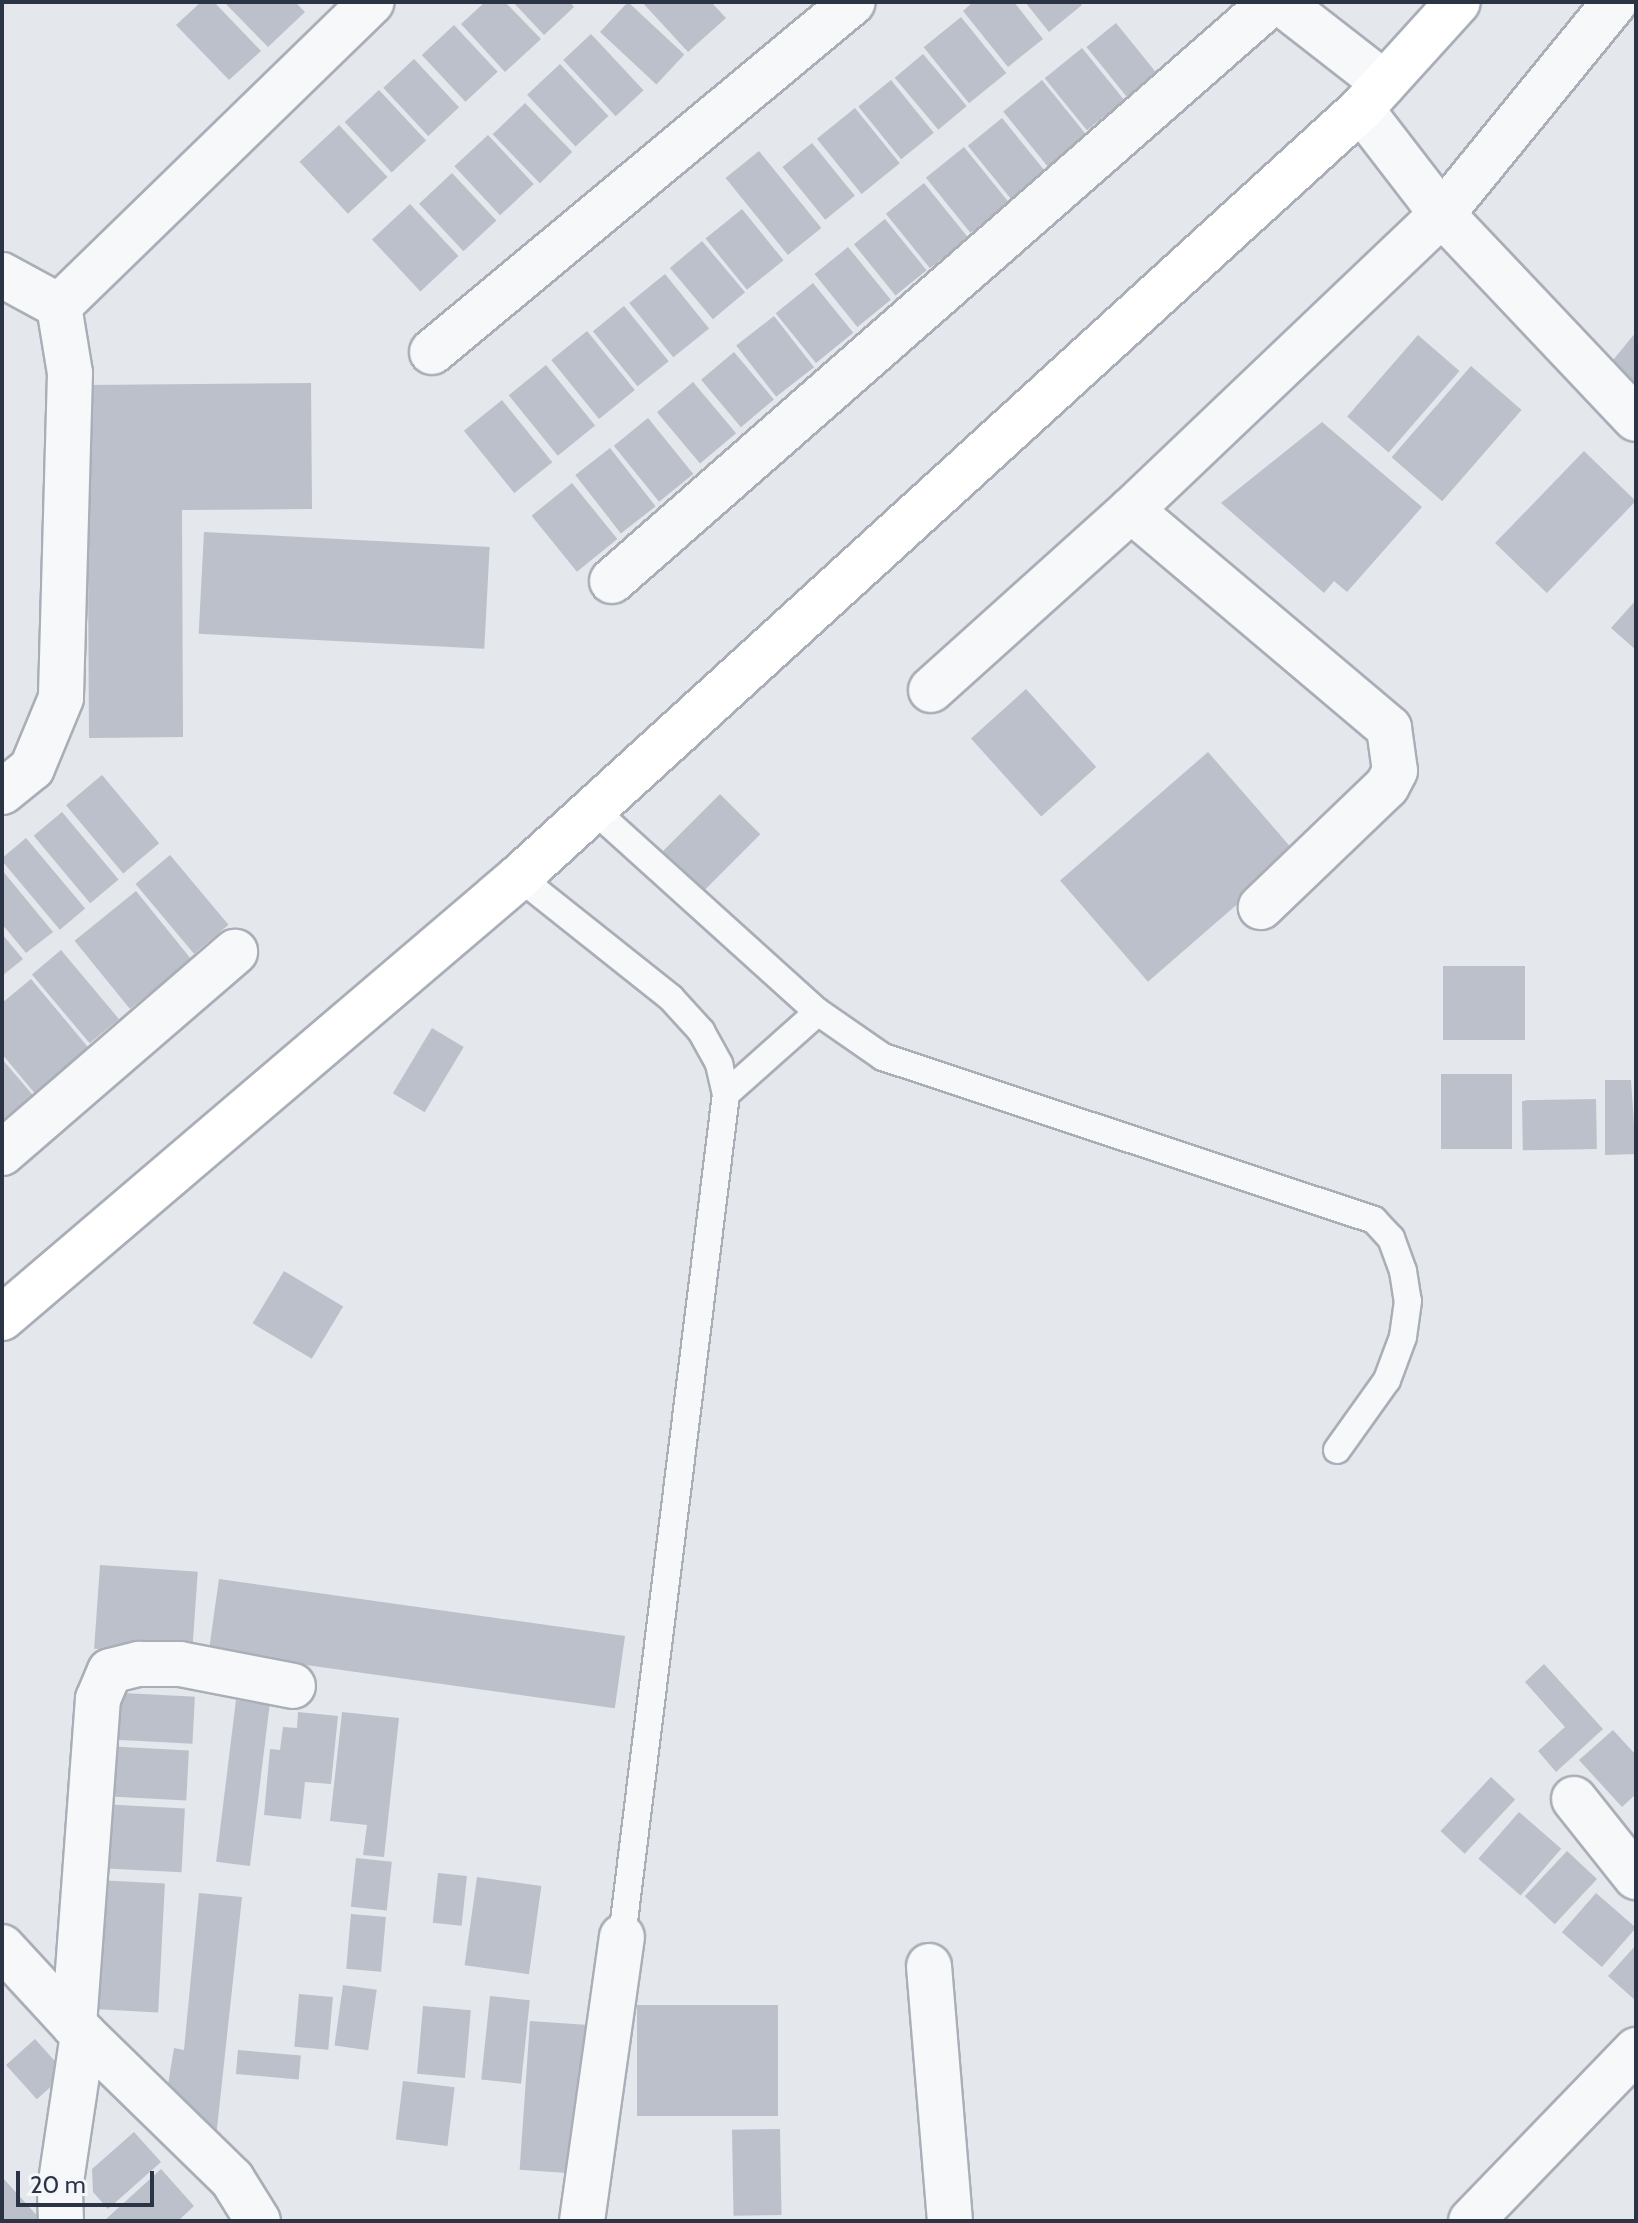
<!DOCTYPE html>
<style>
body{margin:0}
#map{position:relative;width:1638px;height:2223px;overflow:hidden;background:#e4e7ec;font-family:Cabin,sans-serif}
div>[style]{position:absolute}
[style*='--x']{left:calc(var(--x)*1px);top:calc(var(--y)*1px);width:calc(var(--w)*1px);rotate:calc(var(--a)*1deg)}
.building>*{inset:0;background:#bbc0ca;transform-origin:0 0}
.roads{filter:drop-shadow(2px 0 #a9aeb7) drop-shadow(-2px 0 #a9aeb7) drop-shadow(0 2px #a9aeb7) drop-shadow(0 -2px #a9aeb7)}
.lane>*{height:26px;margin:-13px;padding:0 13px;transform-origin:13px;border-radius:13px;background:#f7f8fa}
.street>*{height:44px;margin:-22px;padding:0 22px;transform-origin:22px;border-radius:22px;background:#f7f8fa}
.secondary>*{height:44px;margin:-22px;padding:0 22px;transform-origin:22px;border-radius:22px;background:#fff}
span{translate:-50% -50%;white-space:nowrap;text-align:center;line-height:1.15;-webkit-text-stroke:6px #f4f6f9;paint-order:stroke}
.frame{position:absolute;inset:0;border:4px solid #2b3445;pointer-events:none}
.scale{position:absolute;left:16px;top:2171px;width:138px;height:36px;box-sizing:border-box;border:4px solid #2b3445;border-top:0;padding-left:10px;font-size:24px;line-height:28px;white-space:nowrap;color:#2b3445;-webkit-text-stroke:6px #f4f6f9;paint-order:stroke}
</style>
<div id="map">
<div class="building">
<i style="clip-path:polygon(201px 2px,214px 2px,261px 51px,229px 80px,176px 25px)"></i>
<i style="clip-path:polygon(224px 2px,295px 2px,305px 12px,268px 47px)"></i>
<i style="clip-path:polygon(485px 2px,505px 2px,541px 39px,505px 72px,461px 24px)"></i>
<i style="clip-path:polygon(513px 2px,570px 2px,574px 7px,544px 35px)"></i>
<i style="left:628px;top:2px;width:77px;height:41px;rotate:43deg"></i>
<i style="clip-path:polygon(642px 2px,711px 2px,726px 18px,688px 52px)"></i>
<i style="clip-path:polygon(973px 2px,1014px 2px,1043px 39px,1008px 67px,963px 11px)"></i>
<i style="clip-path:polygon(1025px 2px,1080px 2px,1082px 5px,1049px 32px)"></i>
<i style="left:961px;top:17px;width:72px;height:48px;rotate:51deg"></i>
<i style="left:1116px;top:23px;width:66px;height:38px;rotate:51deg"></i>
<i style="left:454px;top:25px;width:64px;height:44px;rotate:47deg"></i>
<i style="left:591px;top:34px;width:77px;height:38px;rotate:47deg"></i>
<i style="left:1082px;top:48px;width:67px;height:48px;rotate:51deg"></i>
<i style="left:923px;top:54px;width:68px;height:37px;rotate:50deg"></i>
<i style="left:414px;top:59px;width:66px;height:42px;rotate:47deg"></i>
<i style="left:560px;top:64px;width:71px;height:45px;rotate:47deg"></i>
<i style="left:891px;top:80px;width:68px;height:42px;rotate:51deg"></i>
<i style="left:1042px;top:80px;width:72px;height:50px;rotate:51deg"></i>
<i style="left:379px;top:90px;width:69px;height:47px;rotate:47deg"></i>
<i style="left:525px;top:103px;width:68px;height:45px;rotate:46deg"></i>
<i style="left:855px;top:108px;width:71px;height:49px;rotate:51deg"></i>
<i style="left:1002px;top:118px;width:70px;height:44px;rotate:51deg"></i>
<i style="left:339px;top:125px;width:71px;height:54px;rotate:47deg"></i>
<i style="left:488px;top:135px;width:67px;height:46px;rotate:47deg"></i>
<i style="left:812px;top:143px;width:68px;height:38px;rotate:51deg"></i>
<i style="left:964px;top:147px;width:71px;height:49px;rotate:51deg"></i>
<i style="left:759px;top:151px;width:99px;height:43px;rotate:51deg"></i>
<i style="left:452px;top:173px;width:65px;height:45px;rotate:47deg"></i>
<i style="left:924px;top:183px;width:70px;height:49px;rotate:51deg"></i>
<i style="left:410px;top:204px;width:71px;height:52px;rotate:47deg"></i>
<i style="left:742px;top:209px;width:66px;height:47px;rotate:51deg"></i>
<i style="left:885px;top:219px;width:66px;height:40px;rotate:51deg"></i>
<i style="left:702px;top:241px;width:67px;height:42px;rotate:50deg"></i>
<i style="left:848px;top:247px;width:68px;height:43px;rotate:51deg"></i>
<i style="left:665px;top:274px;width:70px;height:46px;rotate:51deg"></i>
<i style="left:813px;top:283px;width:64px;height:48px;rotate:51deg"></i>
<i style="left:624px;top:306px;width:71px;height:40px;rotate:51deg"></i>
<i style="left:774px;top:316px;width:65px;height:48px;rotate:52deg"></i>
<i style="left:587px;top:331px;width:76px;height:46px;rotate:51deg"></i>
<i style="clip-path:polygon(1636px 332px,1636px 387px,1609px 365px)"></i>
<i style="left:1418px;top:335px;width:55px;height:108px;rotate:41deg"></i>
<i style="left:734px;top:352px;width:62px;height:43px;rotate:50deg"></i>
<i style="left:546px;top:365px;width:78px;height:48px;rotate:51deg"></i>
<i style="left:1471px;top:366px;width:67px;height:121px;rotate:41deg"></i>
<i style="left:693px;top:382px;width:67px;height:47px;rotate:50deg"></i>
<i style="clip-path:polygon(311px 383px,312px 509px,182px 510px,183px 737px,89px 738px,87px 385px)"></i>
<i style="left:502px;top:400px;width:80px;height:49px;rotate:51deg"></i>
<i style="left:648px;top:418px;width:72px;height:44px;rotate:51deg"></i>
<i style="clip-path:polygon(1322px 422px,1422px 507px,1347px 592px,1334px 581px,1324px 593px,1221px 503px)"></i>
<i style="left:610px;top:448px;width:74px;height:44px;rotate:52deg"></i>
<i style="left:1584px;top:451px;width:72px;height:128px;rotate:44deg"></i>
<i style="left:572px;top:483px;width:72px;height:52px;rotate:51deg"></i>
<i style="left:204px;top:532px;width:286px;height:102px;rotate:3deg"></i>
<i style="clip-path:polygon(1636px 600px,1636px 650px,1611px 628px)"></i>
<i style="left:1026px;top:689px;width:105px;height:74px;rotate:48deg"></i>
<i style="left:1208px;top:752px;width:134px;height:196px;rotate:49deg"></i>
<i style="left:102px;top:775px;width:89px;height:47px;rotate:50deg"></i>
<i style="left:720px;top:794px;width:57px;height:83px;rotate:45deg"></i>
<i style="left:62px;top:812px;width:88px;height:37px;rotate:50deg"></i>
<i style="left:26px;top:838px;width:92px;height:33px;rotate:50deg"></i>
<i style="left:170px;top:855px;width:91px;height:45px;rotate:50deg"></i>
<i style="clip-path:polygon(2px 870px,53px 932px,26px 953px,2px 924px)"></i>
<i style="left:136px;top:891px;width:88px;height:79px;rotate:51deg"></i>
<i style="clip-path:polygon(2px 934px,23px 959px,2px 976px)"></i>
<i style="left:61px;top:950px;width:90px;height:38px;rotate:50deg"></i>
<i style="left:1525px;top:966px;width:74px;height:82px;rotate:90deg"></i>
<i style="clip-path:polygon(31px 979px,97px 1058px,42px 1102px,2px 1054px,2px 1003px)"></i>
<i style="left:432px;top:1028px;width:37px;height:76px;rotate:31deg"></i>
<i style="clip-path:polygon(2px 1059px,43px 1107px,2px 1131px)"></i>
<i style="left:1441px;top:1074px;width:71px;height:75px"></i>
<i style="clip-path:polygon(1605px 1080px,1631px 1080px,1636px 1154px,1605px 1155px)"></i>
<i style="left:1596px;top:1099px;width:50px;height:74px;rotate:89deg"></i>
<i style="left:284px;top:1271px;width:69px;height:61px;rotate:31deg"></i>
<i style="left:100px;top:1565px;width:98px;height:84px;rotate:4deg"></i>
<i style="left:219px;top:1579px;width:410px;height:73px;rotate:8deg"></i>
<i style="clip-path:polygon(1544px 1664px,1603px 1729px,1556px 1772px,1538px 1751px,1565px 1727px,1525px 1682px)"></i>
<i style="left:104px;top:1692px;width:91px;height:47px;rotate:3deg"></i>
<i style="left:236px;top:1700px;width:34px;height:163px;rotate:7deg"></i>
<i style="clip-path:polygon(298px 1712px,338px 1716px,331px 1784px,305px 1782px,301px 1819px,264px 1815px,270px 1749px,280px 1750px,283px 1727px,297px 1728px)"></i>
<i style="clip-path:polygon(342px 1712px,399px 1718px,384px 1857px,363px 1855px,367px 1825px,330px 1821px)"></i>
<i style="clip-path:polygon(1613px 1730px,1636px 1755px,1636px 1794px,1622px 1807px,1579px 1760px)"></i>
<i style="left:104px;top:1746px;width:85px;height:50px;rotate:3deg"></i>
<i style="left:1491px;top:1777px;width:33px;height:74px;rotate:43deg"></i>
<i style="left:100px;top:1804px;width:85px;height:64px;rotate:3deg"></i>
<i style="left:1519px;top:1812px;width:56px;height:62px;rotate:41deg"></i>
<i style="left:1567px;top:1851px;width:41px;height:62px;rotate:43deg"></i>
<i style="left:356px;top:1858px;width:36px;height:49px;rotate:6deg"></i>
<i style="left:438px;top:1873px;width:29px;height:50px;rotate:6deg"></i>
<i style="left:477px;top:1877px;width:65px;height:89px;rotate:8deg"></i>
<i style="left:96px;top:1880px;width:69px;height:129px;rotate:3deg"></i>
<i style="clip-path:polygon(199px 1893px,242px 1897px,215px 2147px,166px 2097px,174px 2048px,184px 2050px)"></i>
<i style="left:1596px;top:1893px;width:53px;height:52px;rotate:41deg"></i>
<i style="left:351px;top:1914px;width:35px;height:55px;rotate:5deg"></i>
<i style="clip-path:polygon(1636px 1945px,1636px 2001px,1608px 1976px)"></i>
<i style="left:343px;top:1985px;width:34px;height:61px;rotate:8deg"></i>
<i style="left:299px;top:1994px;width:34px;height:53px;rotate:5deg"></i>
<i style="left:490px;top:1996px;width:40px;height:84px;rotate:6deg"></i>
<i style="left:637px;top:2005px;width:141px;height:111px"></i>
<i style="left:423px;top:2006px;width:48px;height:68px;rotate:5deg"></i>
<i style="left:530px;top:2021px;width:58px;height:149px;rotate:4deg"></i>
<i style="left:35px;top:2039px;width:46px;height:39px;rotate:48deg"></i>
<i style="left:238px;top:2050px;width:63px;height:24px;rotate:5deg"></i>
<i style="left:403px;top:2081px;width:52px;height:59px;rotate:7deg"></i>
<i style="left:780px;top:2129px;width:86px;height:48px;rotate:89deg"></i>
<i style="clip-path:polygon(134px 2132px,161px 2162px,108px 2209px,93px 2192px,92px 2169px)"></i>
<i style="clip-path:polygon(161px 2169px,194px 2206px,178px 2221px,104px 2221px)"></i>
<i style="clip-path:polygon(2px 2177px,42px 2221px,2px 2221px)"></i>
</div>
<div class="roads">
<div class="lane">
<i style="--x:593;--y:809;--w:303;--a:42.1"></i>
<i style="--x:818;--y:1012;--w:79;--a:34.7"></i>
<i style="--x:883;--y:1057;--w:517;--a:18.36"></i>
<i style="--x:1374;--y:1220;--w:25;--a:47"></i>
<i style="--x:1391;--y:1238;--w:35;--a:70"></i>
<i style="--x:1403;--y:1271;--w:30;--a:81"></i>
<i style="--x:1408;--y:1301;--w:36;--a:98"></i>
<i style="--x:1403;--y:1337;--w:46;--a:110.4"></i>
<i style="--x:1387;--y:1380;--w:86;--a:125.5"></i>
<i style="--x:519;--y:877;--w:194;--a:38.5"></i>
<i style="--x:671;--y:998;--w:45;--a:47.7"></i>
<i style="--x:701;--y:1031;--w:38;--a:61"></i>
<i style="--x:719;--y:1064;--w:31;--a:77"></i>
<i style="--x:726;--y:1094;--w:849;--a:97.03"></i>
<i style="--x:726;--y:1094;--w:123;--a:-41.7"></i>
</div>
<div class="street">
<i style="--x:1280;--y:2;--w:132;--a:37.9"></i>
<i style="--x:1361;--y:109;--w:133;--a:52.4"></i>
<i style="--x:1442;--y:214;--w:282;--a:46.6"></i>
<i style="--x:2;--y:275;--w:65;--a:28.5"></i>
<i style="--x:59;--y:306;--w:68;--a:80.7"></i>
<i style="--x:70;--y:373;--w:325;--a:91.6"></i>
<i style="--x:61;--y:698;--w:76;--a:112.5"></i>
<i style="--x:32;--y:768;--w:38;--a:141"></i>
<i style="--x:59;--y:306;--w:436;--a:-44.2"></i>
<i style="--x:432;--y:352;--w:547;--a:-39.74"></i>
<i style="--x:1131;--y:510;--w:338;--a:40.2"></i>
<i style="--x:1389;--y:728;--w:43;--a:82.1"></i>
<i style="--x:1395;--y:771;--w:17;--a:118"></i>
<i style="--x:1387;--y:786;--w:175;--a:136.2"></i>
<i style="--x:612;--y:581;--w:878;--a:-41.26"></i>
<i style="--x:931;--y:690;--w:269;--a:-42"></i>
<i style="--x:1131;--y:510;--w:429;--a:-43.6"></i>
<i style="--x:1442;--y:214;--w:274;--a:-50.8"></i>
<i style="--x:2;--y:1153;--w:308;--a:-40.8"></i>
<i style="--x:1574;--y:1799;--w:100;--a:51.5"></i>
<i style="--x:2;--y:1947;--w:106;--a:47.3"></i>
<i style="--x:74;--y:2025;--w:221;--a:44.3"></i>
<i style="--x:232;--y:2179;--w:49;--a:58.2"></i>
<i style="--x:929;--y:1966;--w:256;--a:85.3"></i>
<i style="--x:74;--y:2025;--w:327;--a:-85.8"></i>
<i style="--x:98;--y:1699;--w:30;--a:-67"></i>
<i style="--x:110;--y:1671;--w:30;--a:-14"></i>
<i style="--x:139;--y:1664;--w:41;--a:0"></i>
<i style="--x:180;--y:1664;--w:115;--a:11"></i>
<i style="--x:61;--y:2221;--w:33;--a:-92"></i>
<i style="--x:60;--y:2188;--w:156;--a:-81.5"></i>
<i style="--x:582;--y:2221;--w:287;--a:-82"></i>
<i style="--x:1471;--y:2221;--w:238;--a:-46"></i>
</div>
<div class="secondary">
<i style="--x:2;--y:1318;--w:680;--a:-40.46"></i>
<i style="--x:519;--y:877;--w:1140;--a:-42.37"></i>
<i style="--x:1361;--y:109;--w:144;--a:-47.8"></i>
</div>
</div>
<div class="frame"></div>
<div class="scale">20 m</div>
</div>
